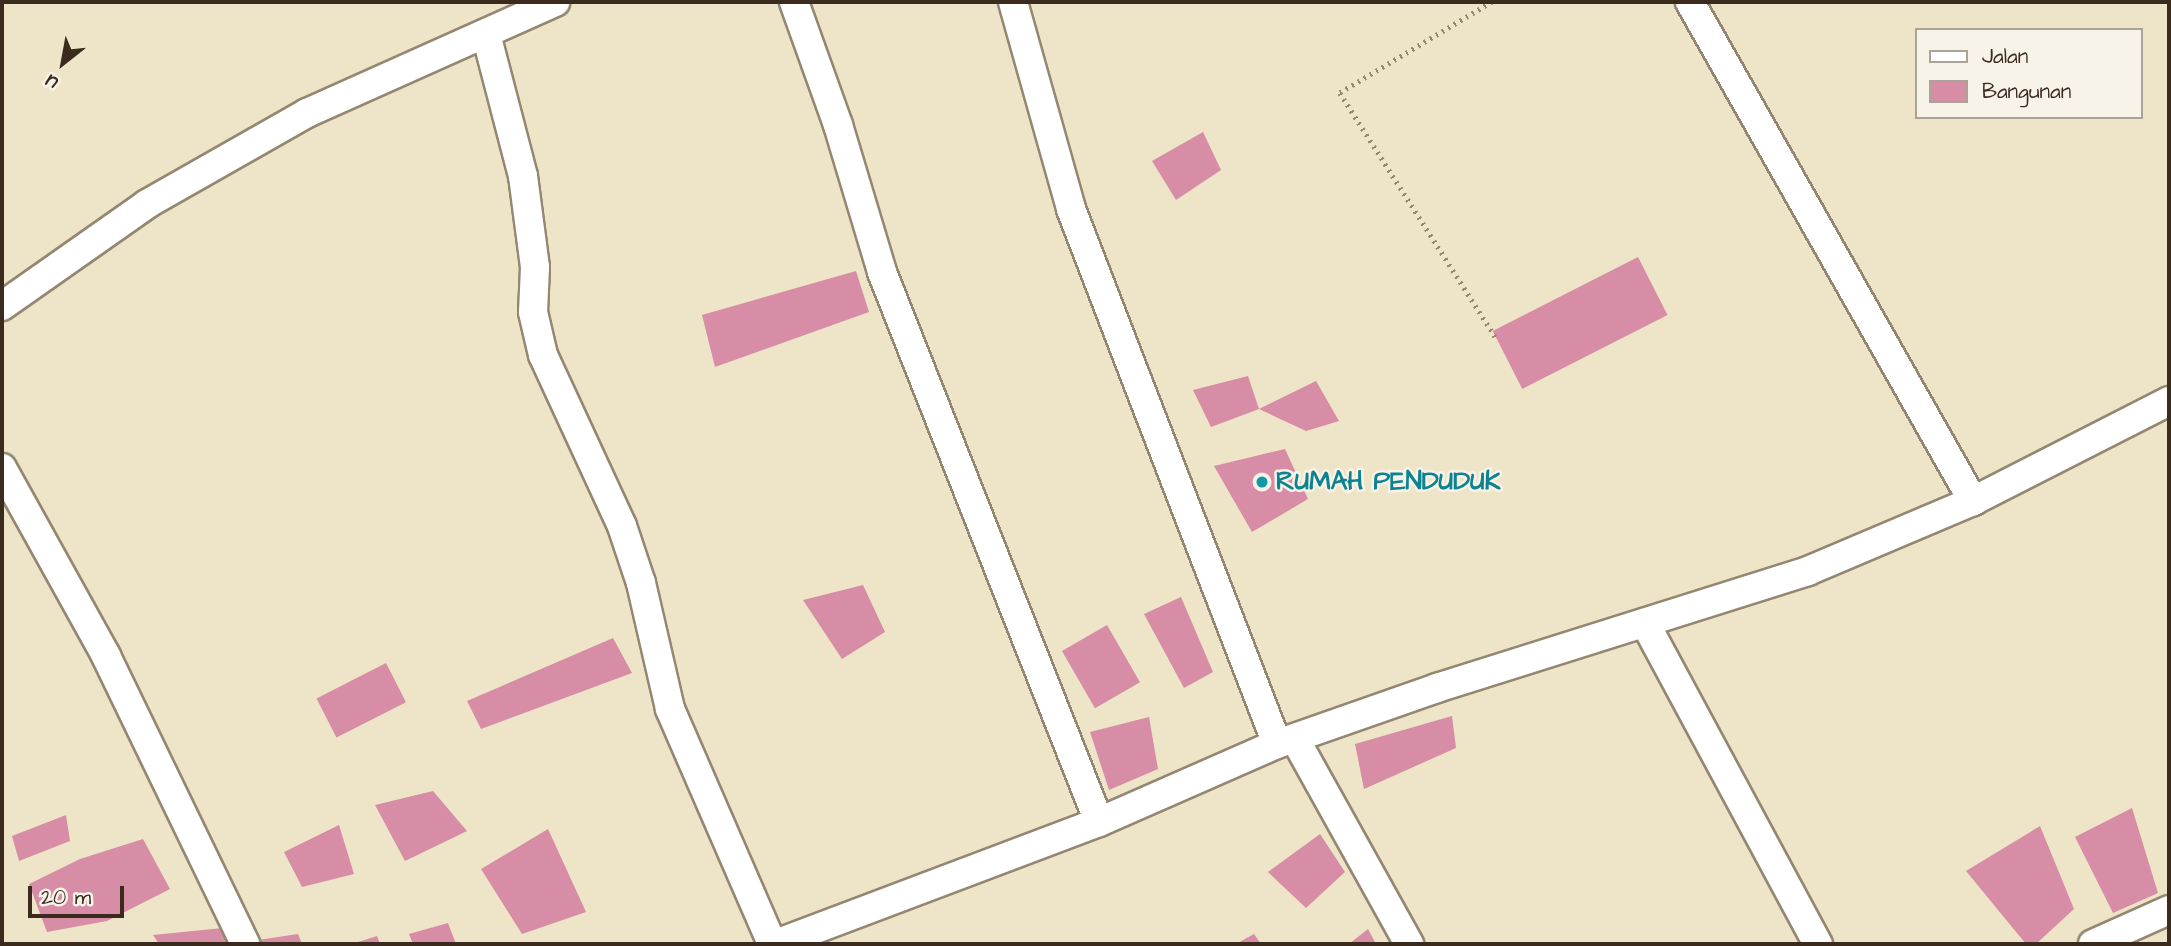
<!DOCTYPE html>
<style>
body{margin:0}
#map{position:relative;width:2171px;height:946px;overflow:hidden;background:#eee4c7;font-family:"Architects Daughter",sans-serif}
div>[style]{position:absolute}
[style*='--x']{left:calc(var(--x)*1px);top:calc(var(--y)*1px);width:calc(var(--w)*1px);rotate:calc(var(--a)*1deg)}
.building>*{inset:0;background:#d68da5;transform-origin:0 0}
.path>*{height:4.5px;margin-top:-2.25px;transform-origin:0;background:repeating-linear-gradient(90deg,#948772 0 2px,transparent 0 7px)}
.roads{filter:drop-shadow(2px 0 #948772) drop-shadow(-2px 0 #948772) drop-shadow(0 2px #948772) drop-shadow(0 -2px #948772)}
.minor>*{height:28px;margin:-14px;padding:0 14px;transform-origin:14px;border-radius:14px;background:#fff}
.dots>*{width:19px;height:19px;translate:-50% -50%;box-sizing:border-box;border:4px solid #f7f3e8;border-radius:50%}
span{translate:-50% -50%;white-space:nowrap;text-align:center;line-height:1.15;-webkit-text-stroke:5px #f7f3e8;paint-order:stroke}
.culture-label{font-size:26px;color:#0d838f;font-weight:700}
.left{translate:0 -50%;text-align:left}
.frame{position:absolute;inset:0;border:4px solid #3b2a1e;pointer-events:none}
.legend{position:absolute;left:1915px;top:28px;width:228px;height:91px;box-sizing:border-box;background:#f7f3e8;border:2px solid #aca397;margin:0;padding:9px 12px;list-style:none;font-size:21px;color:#3b2a1e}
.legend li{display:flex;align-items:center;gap:14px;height:35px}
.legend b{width:35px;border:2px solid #aca397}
.north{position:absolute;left:28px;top:28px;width:70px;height:70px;-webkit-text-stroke:5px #f7f3e8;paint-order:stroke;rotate:211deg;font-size:19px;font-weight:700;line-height:28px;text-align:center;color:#3b2a1e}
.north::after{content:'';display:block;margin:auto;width:24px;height:32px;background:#3b2a1e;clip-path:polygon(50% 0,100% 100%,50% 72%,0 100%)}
.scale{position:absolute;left:28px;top:886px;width:96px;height:32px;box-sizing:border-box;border:4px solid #3b2a1e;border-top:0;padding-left:9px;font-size:21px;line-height:24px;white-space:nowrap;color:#3b2a1e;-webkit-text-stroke:5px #f7f3e8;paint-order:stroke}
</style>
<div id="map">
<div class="building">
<i style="clip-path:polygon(1203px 132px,1221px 170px,1176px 200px,1152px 161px)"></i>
<i style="left:1638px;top:257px;width:65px;height:163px;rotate:63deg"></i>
<i style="clip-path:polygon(856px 271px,869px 312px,715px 367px,702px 315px)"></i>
<i style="clip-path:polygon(1248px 376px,1259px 409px,1211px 427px,1193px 390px)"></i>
<i style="clip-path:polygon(1316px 381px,1339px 421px,1306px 431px,1259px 409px)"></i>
<i style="clip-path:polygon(1285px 449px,1308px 499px,1252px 532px,1214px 466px)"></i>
<i style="clip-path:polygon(863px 585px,885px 632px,842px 659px,803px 600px)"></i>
<i style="clip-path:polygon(1181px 597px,1213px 672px,1184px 688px,1144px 614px)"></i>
<i style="left:1107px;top:625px;width:66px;height:52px;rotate:60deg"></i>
<i style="clip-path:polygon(613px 638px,632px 673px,481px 729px,467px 701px)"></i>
<i style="left:386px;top:663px;width:44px;height:78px;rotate:63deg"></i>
<i style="clip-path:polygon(1452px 716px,1456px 748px,1364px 789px,1355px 744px)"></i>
<i style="clip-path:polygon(1149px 717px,1158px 769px,1109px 790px,1090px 732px)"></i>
<i style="clip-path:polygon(433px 791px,467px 831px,405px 861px,375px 805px)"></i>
<i style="clip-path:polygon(2132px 808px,2158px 893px,2113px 913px,2075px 837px)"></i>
<i style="clip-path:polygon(66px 815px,70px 841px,19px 861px,12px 836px)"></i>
<i style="clip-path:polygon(339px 825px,354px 874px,302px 887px,284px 852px)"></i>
<i style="clip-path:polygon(2040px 826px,2074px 909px,2036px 944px,2026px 944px,1966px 871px)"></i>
<i style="clip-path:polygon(548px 829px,586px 912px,522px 934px,481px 869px)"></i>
<i style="clip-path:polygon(1320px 834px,1345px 872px,1306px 908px,1268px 872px)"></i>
<i style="clip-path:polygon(143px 839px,170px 889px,107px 921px,47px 932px,29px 884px,80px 859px)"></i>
<i style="clip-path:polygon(448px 923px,456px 944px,413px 944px,409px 934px)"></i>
<i style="clip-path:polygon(223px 928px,229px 944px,159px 944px,153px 935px)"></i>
<i style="clip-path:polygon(1368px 929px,1376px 944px,1349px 944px)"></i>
<i style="clip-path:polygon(298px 934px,302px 944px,260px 944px,258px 940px)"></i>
<i style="clip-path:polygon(1254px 934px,1261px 944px,1236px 944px)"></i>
<i style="clip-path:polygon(377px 936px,380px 944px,352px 944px)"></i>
</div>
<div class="path">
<i style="--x:1492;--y:2;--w:177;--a:149.1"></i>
<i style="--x:1340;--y:93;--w:294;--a:57.5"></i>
</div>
<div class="roads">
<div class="minor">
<i style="--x:794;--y:2;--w:131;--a:70.3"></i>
<i style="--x:838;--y:125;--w:153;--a:73.3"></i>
<i style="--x:882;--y:272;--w:591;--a:68.47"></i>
<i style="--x:1013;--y:2;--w:215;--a:74.3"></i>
<i style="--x:1071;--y:209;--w:573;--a:68.94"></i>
<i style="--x:1690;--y:2;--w:574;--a:60.44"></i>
<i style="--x:486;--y:34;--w:147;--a:75.4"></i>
<i style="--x:523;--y:176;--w:92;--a:82.5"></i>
<i style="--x:535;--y:267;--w:45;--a:92.5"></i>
<i style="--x:533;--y:312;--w:44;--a:76.9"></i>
<i style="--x:543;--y:355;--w:188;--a:65.2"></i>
<i style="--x:622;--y:526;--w:60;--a:71.6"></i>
<i style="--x:641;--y:583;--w:129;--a:77"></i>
<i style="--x:670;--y:709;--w:256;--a:66.5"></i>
<i style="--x:2;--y:306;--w:177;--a:-35.1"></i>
<i style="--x:147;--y:204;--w:184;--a:-29.6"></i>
<i style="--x:307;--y:113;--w:272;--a:-24.1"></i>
<i style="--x:2;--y:468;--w:215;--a:61"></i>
<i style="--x:106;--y:656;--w:320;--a:64.2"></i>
<i style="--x:1645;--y:623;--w:365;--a:61.7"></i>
<i style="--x:1295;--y:739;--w:235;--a:60.9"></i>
<i style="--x:776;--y:944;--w:345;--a:-20.7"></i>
<i style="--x:1099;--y:822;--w:194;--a:-23.7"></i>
<i style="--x:1277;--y:744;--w:170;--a:-19.3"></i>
<i style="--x:1437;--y:688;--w:389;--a:-17.5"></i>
<i style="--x:1808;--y:571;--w:179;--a:-23"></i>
<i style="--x:1973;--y:501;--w:220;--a:-27"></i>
<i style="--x:2093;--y:944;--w:83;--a:-24.1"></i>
</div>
</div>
<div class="dots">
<i style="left:1262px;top:482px;background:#0f9aa8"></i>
</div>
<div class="culture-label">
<span class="left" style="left:1276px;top:482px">RUMAH PENDUDUK</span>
</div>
<div class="frame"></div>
<ul class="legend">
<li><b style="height:9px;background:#fff"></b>Jalan</li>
<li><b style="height:19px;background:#d68da5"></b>Bangunan</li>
</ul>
<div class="north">U</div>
<div class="scale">20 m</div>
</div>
